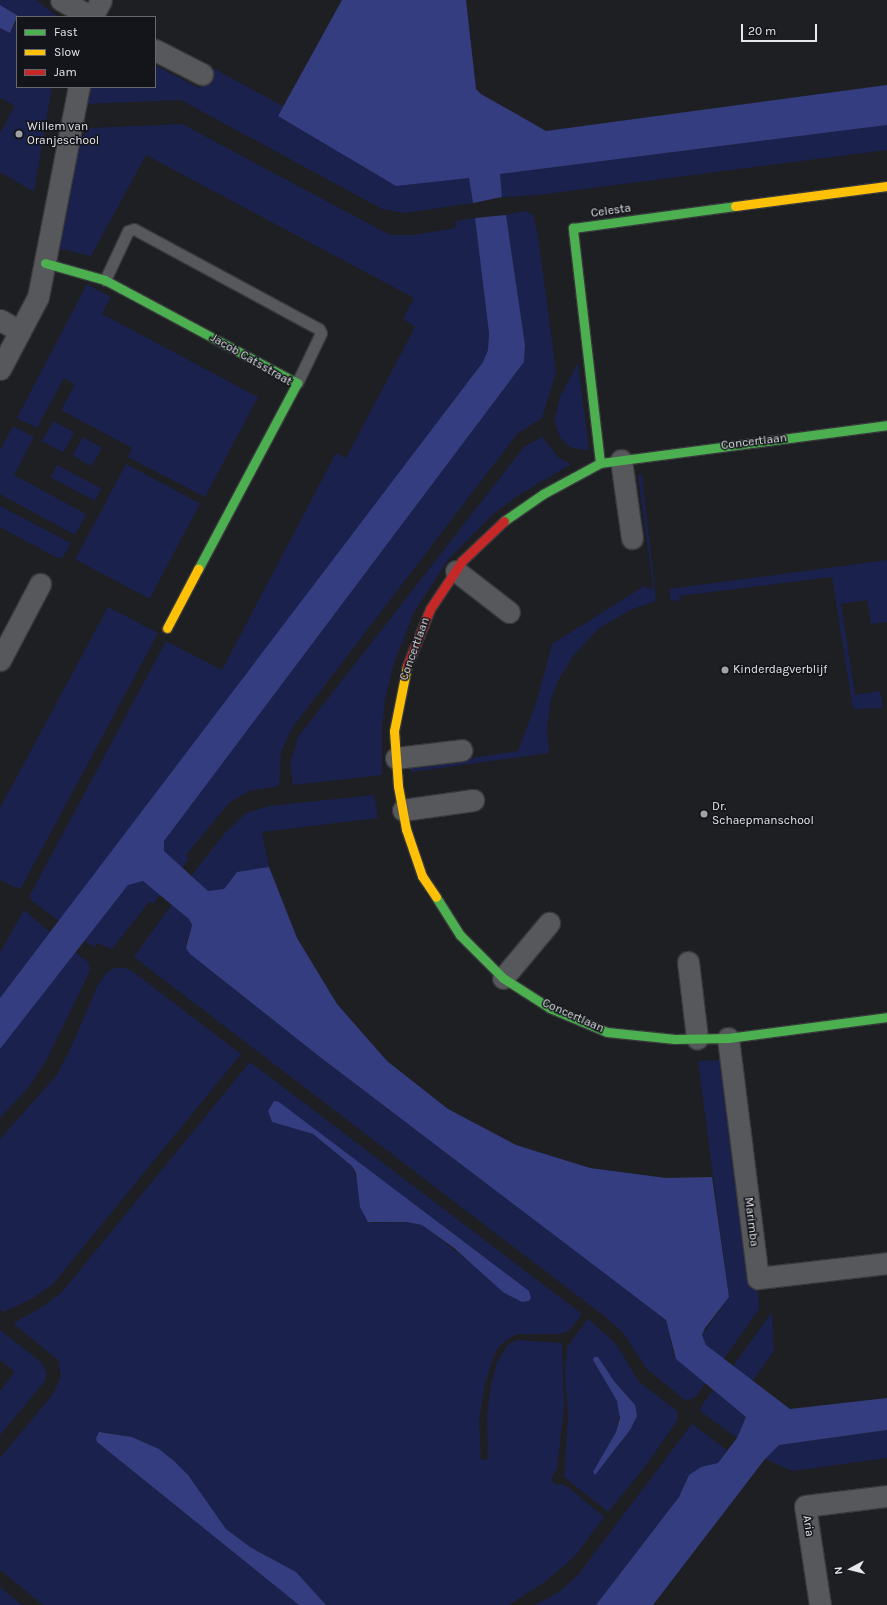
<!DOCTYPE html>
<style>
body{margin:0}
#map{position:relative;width:887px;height:1605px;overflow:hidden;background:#1e1f22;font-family:Karla,sans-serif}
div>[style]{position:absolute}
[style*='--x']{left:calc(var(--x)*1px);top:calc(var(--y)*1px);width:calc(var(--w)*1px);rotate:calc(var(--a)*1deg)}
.green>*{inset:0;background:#1b214d;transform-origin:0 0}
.water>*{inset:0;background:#343d80}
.roads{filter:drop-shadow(1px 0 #38393c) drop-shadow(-1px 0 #38393c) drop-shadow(0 1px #38393c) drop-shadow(0 -1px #38393c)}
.lane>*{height:11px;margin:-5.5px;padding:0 5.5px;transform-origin:5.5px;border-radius:5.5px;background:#57585b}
.street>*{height:21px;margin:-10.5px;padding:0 10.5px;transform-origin:10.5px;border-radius:10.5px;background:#57585b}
.fast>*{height:9px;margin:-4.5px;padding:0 4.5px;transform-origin:4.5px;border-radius:4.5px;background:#4caf50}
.slow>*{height:9px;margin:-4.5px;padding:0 4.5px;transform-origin:4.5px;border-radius:4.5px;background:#ffc107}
.jam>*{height:9px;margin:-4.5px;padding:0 4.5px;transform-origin:4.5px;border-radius:4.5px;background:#c62828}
.dots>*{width:11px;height:11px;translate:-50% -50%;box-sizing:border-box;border:2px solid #13151b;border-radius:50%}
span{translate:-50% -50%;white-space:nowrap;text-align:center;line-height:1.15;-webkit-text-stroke:3px #13151b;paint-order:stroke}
.poi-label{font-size:12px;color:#e7e8ed}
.left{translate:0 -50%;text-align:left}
.street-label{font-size:12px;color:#e7e8ed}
.legend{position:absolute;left:16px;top:16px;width:140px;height:72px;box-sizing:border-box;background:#13151b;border:1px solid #68696f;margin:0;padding:5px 7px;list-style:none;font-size:12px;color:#e7e8ed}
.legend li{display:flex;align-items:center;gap:8px;height:20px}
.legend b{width:20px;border:1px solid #68696f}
.north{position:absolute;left:831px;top:1549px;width:40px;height:40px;-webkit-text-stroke:3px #13151b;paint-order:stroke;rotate:263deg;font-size:11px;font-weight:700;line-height:16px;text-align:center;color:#e7e8ed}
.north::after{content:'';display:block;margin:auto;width:14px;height:18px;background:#e7e8ed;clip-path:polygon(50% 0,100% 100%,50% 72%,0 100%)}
.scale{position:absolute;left:741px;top:24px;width:76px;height:18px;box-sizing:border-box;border:2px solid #e7e8ed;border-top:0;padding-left:5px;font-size:12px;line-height:14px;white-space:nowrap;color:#e7e8ed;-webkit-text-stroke:3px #13151b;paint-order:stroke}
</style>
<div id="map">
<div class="green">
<i style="clip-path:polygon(0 0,36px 0,58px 17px,20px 17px,0 5px)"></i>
<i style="clip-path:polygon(17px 22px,17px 87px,52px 87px,34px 192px,0 172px,0 133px,15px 106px,0 98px,0 28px,10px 33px)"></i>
<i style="clip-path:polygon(155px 65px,199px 88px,211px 67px,283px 106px,278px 116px,396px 186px,469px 177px,473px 203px,404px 213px,382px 209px,181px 100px,84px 104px,83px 87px,155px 87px)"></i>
<i style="clip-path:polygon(182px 124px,390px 235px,413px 235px,455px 228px,456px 221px,475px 218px,489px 333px,488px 350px,483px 362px,59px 921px,31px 900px,30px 895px,166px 641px,222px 670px,336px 453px,346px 458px,415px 327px,403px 319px,414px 298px,146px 155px,91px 256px,57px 248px,73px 138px,81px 138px,90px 128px)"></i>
<i style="clip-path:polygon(887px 125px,887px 150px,538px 195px,502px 197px,500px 174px)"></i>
<i style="clip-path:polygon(525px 211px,533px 215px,538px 235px,556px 372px,542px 418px,517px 434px,292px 728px,281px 752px,279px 786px,249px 791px,229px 803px,186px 855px,189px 859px,182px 868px,164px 851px,164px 841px,524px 362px,525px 345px,506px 215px)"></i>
<i style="clip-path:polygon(87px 284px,111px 297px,102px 314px,258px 397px,205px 497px,128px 457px,132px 448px,61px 410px,75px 385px,64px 378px,37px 428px,17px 418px)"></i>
<i style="clip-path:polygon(578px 363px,589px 450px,571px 448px,561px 439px,554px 421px,561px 395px)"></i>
<i style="left:53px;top:421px;width:24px;height:23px;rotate:28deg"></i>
<i style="clip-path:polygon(13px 426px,34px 437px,14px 475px,86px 514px,75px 535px,0 494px,0 450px)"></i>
<i style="left:83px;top:437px;width:22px;height:21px;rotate:30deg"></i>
<i style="clip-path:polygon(542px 437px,559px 458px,571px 464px,519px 495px,492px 515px,448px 560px,414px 612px,394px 663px,385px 698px,382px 728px,382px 775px,293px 785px,290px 764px,298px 737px,524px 447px)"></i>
<i style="left:126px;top:464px;width:84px;height:108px;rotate:28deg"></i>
<i style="left:57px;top:465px;width:50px;height:14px;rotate:28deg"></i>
<i style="clip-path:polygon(642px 474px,656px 601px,630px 610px,598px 629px,574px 655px,559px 679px,551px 699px,547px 728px,549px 753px,411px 772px,410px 767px,518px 751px,537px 700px,552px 644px,646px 585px,647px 589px,653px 588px,638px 475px)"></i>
<i style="clip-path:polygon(0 506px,71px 543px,63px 557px,57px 558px,0 527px)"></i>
<i style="clip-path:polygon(887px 560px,887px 622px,871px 624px,867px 600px,841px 604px,855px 695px,880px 691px,883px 708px,853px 709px,832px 577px,679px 596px,680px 600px,671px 601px,669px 589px)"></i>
<i style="clip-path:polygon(108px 607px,158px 633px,21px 888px,14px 887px,0 880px,0 808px)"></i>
<i style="clip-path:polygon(374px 795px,378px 818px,262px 832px,269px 867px,237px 872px,224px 889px,208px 892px,191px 876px,225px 833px,246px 813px,269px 806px)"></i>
<i style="clip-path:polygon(143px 881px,160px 895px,153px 904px,149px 902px,112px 949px,97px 943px,94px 947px,83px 940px,128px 885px)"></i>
<i style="clip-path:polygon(172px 904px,189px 919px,192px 925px,186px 943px,190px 954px,320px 1057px,666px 1320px,674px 1356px,706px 1382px,696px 1396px,686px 1401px,647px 1369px,624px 1334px,608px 1319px,134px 957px)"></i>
<i style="clip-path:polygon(24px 910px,50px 932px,0 998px,0 952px)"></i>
<i style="clip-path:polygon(74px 951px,89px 963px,90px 971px,46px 1061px,28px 1088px,0 1118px,0 1049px)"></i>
<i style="clip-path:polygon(114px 968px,125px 968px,132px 971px,241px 1054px,53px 1284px,33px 1298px,4px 1312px,0 1309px,0 1139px,56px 1076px,68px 1054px,98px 985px,106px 973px)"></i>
<i style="clip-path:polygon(720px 1060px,749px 1278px,758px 1288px,759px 1309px,723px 1360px,706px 1345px,702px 1335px,729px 1297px,698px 1061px)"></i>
<i style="clip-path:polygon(evenodd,250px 1062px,582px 1314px,569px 1331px,559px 1334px,517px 1334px,506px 1340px,496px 1350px,485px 1384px,479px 1419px,481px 1460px,488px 1459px,487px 1415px,491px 1384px,498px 1360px,509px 1344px,517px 1340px,562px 1343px,564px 1407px,557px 1469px,551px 1480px,556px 1485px,561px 1484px,568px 1487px,604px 1517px,575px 1556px,546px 1581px,509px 1605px,326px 1605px,296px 1572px,250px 1547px,226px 1529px,199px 1491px,159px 1449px,132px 1437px,103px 1432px,97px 1435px,97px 1442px,299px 1605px,43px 1605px,0 1570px,0 1458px,53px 1394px,61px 1376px,58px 1360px,15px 1325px,15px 1322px,44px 1306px,62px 1292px,250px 1062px,279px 1102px,522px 1302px,422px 1225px,407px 1222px,372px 1223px,352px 1166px,313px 1134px,272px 1122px,268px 1111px,279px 1102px)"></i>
<i style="clip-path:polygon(772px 1312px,774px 1351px,752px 1381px,733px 1366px)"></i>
<i style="clip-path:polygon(evenodd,588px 1319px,616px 1344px,639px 1382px,677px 1411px,678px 1414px,677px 1421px,644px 1468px,608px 1512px,564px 1477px,568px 1416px,565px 1372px,567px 1347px,588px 1319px,593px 1360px,605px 1370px,631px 1400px,630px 1430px,595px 1475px,616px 1432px,620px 1411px,617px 1401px,593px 1360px)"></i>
<i style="clip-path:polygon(0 1330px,42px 1363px,47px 1373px,45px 1381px,0 1435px,0 1391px,15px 1372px,0 1360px)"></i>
<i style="clip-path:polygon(713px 1390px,746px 1417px,737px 1438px,700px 1411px,702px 1405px)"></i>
<i style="clip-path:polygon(692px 1424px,727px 1450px,718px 1463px,701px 1467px,689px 1475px,679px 1497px,596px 1605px,535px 1605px,559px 1592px,578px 1575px)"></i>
<i style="clip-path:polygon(887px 1430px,887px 1458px,792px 1471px,765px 1459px,779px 1445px)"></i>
<i style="clip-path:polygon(0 1587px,22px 1605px,0 1605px)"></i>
</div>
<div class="water">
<i style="clip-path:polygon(342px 0,466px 0,476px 89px,481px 94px,546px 131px,887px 85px,887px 125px,500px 174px,502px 197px,473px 203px,469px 178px,396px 186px,278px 116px)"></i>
<i style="clip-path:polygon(0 5px,20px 17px,17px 17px,10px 33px,0 28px)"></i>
<i style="clip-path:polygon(506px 215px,525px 345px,524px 362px,164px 841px,164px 851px,208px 891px,224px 889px,237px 872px,269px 867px,297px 938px,337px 1004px,387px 1061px,448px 1109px,516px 1145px,590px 1168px,666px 1178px,712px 1177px,729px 1297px,705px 1328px,702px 1335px,706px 1345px,790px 1409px,887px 1398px,887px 1430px,779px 1445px,765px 1459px,653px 1605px,596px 1605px,679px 1497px,689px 1475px,701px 1467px,718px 1463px,737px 1438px,746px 1417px,676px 1359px,666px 1320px,320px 1057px,190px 954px,186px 948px,192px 925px,189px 919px,143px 881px,128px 885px,0 1049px,0 998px,483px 362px,488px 350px,489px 333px,475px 218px)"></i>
<i style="clip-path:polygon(274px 1101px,279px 1102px,529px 1291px,531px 1298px,529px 1301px,522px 1302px,503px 1292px,454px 1248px,422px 1225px,407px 1222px,368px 1222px,360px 1207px,356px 1173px,352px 1166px,313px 1134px,272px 1122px,268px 1111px)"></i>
<i style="clip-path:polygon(594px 1357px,598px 1357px,614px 1381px,635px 1405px,637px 1416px,630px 1430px,595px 1475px,593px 1472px,616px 1432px,620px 1418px,617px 1401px,593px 1360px)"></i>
<i style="clip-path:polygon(99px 1432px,132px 1437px,159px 1449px,174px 1461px,188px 1475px,226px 1529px,250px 1547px,296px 1572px,326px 1605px,299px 1605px,97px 1442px,96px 1438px)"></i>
</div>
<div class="roads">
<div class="lane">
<i style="--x:105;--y:280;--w:54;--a:-64.9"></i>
<i style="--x:128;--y:231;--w:6;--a:-18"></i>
<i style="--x:134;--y:229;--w:210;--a:28.4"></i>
<i style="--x:319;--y:329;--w:4;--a:63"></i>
<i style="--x:321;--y:333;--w:55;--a:115.6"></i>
</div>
<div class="street">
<i style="--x:61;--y:0;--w:35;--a:29"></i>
<i style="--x:92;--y:17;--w:19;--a:-62"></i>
<i style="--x:155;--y:50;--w:53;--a:27.1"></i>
<i style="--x:0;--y:320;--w:23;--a:29"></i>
<i style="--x:0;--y:369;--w:81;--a:-62.2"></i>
<i style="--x:38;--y:297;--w:214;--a:-79"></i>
<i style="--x:621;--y:460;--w:79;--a:82"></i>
<i style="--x:456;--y:571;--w:67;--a:37.7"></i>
<i style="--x:0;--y:660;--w:86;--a:-62.2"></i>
<i style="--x:396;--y:758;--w:66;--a:-6.9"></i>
<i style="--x:403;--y:810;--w:71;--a:-8.1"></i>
<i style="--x:688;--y:962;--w:77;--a:83.2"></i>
<i style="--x:503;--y:978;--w:72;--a:-50.1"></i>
<i style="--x:728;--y:1038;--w:242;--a:82.9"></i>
<i style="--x:758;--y:1278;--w:130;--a:-6.6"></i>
<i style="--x:820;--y:1605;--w:100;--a:-98.6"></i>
<i style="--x:805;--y:1506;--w:83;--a:-7"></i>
</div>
<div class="fast">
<i style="--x:45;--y:263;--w:62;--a:15.8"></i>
<i style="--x:105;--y:280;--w:218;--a:28.2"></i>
<i style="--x:297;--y:383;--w:211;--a:118"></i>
<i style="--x:600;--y:463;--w:237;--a:-96.6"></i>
<i style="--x:573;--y:228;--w:163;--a:-7.7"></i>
<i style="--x:504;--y:521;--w:47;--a:-34.7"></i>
<i style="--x:543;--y:494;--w:65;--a:-28.5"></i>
<i style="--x:600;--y:463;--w:290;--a:-7.5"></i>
<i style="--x:436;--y:897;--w:45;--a:57.7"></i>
<i style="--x:460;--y:935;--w:61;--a:45"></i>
<i style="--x:503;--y:978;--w:56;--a:32.6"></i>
<i style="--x:550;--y:1008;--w:62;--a:22.8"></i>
<i style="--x:607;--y:1032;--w:68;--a:5.9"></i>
<i style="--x:675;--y:1039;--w:53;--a:-1.1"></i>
<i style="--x:728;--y:1038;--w:160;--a:-7.5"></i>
</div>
<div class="slow">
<i style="--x:735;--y:206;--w:153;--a:-7.5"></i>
<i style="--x:167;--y:628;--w:67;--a:-62.3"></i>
<i style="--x:407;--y:666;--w:66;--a:101.3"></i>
<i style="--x:394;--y:731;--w:55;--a:85.8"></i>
<i style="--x:398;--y:786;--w:44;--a:79.5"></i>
<i style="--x:406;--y:829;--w:50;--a:71.2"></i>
<i style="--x:422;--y:876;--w:25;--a:56"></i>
</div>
<div class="jam">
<i style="--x:407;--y:666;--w:61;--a:-68"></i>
<i style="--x:430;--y:609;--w:58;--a:-56.3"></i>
<i style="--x:462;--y:561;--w:58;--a:-43.6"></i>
</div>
</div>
<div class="dots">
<i style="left:19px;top:134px;background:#a1a2a6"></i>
<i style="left:725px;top:670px;background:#a1a2a6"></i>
<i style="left:704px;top:814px;background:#a1a2a6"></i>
</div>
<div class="poi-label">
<span class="left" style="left:27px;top:134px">Willem van<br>Oranjeschool</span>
<span class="left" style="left:733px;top:670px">Kinderdagverblijf</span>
<span class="left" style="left:712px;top:814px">Dr.<br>Schaepmanschool</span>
</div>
<div class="street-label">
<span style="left:611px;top:211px;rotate:-8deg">Celesta</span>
<span style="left:251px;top:360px;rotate:30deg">Jacob Catsstraat</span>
<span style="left:754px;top:442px;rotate:-7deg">Concertlaan</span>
<span style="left:415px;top:649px;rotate:-70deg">Concertlaan</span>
<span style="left:573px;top:1016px;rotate:24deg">Concertlaan</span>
<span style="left:751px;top:1222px;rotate:83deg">Marimba</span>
<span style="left:808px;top:1526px;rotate:81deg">Aria</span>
</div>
<ul class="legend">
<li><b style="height:5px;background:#4caf50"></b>Fast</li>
<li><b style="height:5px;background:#ffc107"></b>Slow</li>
<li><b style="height:5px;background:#c62828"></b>Jam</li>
</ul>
<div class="north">N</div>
<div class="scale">20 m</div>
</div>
